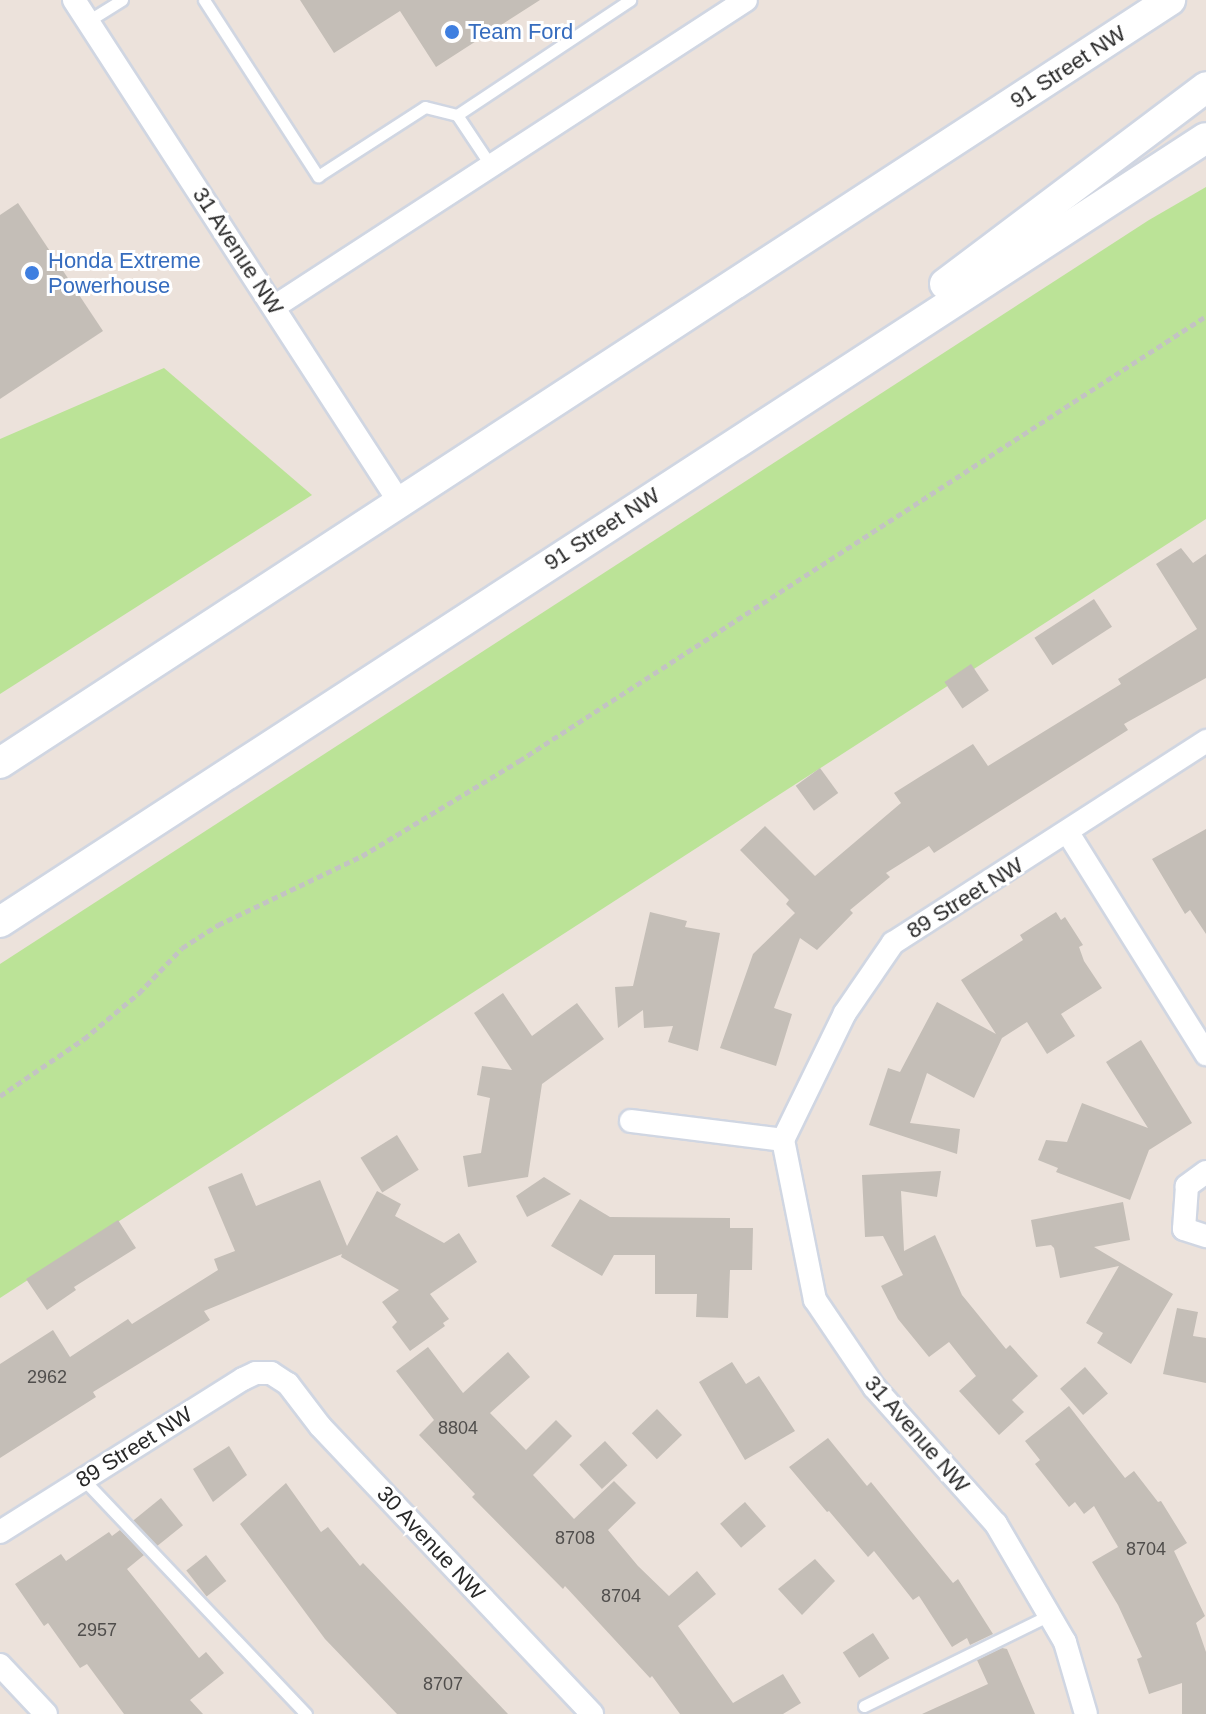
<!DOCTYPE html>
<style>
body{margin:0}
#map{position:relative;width:1206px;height:1714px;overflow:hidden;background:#ece2db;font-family:Arial,sans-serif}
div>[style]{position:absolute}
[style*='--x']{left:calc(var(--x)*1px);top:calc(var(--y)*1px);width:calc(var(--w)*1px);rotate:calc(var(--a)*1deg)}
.green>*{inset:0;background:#bbe397}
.building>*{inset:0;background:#c4beb7;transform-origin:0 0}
.path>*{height:5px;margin-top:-2.5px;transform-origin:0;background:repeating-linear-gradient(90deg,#c3c3c3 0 6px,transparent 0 10px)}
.roads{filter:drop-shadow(2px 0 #d0d6e2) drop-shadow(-2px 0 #d0d6e2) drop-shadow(0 2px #d0d6e2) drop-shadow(0 -2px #d0d6e2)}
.service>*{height:11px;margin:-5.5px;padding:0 5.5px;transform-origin:5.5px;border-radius:5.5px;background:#fff}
.minor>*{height:22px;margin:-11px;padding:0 11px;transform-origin:11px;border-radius:11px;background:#fff}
.secondary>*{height:30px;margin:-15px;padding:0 15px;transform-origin:15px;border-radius:15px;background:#fff}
.dots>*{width:22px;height:22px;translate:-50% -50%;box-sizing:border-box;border:4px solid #fff;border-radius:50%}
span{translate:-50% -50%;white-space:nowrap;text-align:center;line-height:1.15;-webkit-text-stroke:6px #fff;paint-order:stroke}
.number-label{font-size:18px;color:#504e4c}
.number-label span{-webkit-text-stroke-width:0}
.shop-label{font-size:22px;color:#366cbe}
.left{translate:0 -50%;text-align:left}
.street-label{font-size:22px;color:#292929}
</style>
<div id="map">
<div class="green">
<i style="clip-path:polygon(1206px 187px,1206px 519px,0 1298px,0 964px,1149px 220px)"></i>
<i style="clip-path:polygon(164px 368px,312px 495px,0 694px,0 439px)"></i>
</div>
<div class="building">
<i style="clip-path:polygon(300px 0,540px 0,436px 67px,400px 11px,334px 53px)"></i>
<i style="clip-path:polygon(18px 203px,103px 331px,0 399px,0 215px)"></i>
<i style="clip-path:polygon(1181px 548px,1193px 563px,1206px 554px,1206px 678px,1124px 724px,1128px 730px,934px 853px,929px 846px,886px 873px,890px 877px,850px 910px,853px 913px,817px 950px,800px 938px,774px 1008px,792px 1014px,776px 1066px,720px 1048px,753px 954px,795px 913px,786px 904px,789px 900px,740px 850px,765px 826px,815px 876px,901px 803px,894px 793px,921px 776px,973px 744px,988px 766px,1121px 684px,1118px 679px,1197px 629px,1156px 564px)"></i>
<i style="left:1094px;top:599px;width:33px;height:71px;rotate:57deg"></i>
<i style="left:971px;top:664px;width:32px;height:32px;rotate:56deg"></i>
<i style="left:820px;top:768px;width:31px;height:30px;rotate:54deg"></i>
<i style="clip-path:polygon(1206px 829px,1206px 934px,1190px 910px,1185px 914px,1152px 859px)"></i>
<i style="clip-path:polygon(650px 912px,687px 921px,685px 927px,720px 933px,698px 1051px,668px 1042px,673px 1026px,644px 1028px,643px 1010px,618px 1028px,615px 987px,633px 986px)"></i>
<i style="clip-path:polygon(1056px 912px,1061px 920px,1065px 917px,1083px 945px,1079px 947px,1084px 961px,1102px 988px,1061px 1014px,1075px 1036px,1047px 1054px,1027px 1022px,1002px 1038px,974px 1098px,927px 1073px,910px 1123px,960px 1129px,957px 1154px,869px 1125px,888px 1068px,900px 1072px,937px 1002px,996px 1034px,961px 980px,1023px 940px,1020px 935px)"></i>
<i style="clip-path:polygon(503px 993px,532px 1036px,577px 1003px,604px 1039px,542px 1084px,528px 1177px,468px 1187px,463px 1156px,481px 1153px,490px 1098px,477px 1095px,482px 1066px,512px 1070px,474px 1013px)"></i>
<i style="clip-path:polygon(1141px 1040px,1192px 1123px,1149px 1150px,1130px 1200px,1056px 1172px,1058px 1168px,1038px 1160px,1046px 1140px,1067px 1142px,1082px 1103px,1148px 1128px,1106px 1062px)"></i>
<i style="left:397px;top:1135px;width:41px;height:43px;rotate:58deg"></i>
<i style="clip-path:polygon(941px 1171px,937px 1197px,901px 1191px,904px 1251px,935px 1235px,962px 1295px,1006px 1349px,1010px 1345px,1038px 1376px,1012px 1400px,1024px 1412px,999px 1435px,959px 1391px,976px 1376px,949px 1342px,929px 1357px,898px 1319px,881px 1286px,903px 1275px,883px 1236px,865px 1237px,862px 1175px)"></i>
<i style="clip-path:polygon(242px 1173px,256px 1206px,320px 1180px,347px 1246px,377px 1191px,401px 1204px,395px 1216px,444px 1243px,459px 1233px,477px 1262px,430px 1294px,449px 1319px,443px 1323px,445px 1326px,410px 1351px,392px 1327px,397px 1322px,382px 1302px,399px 1290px,341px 1257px,342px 1254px,204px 1311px,210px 1320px,93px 1392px,96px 1397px,0 1458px,0 1364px,53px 1330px,70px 1357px,128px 1319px,132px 1324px,218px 1270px,214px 1259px,235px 1251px,208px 1187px)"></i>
<i style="clip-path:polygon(544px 1177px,571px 1194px,527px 1217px,516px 1196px)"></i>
<i style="clip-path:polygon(580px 1199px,610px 1217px,730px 1218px,730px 1228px,753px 1228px,752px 1270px,730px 1270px,728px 1318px,696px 1317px,697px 1294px,655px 1294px,655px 1255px,614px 1255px,602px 1276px,551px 1246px)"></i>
<i style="clip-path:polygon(1123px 1202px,1130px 1240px,1094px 1247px,1173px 1294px,1131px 1364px,1097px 1343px,1103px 1333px,1086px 1323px,1119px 1266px,1060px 1278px,1054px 1248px,1051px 1245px,1036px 1247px,1031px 1220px)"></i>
<i style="clip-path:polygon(118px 1220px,136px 1248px,74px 1287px,76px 1290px,47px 1310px,26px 1279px)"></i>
<i style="clip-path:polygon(1177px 1308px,1198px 1312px,1193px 1336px,1206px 1338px,1206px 1383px,1163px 1374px)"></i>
<i style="clip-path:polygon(428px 1347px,463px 1393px,508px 1352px,530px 1377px,490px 1413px,526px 1450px,556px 1420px,572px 1436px,533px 1475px,574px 1519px,614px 1481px,636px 1503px,608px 1530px,638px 1566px,669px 1596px,697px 1571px,716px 1594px,678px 1626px,733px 1703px,783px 1674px,801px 1703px,783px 1714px,680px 1714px,652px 1676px,650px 1678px,565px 1586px,563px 1589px,472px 1497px,475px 1494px,419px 1435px,434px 1420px,396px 1371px)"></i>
<i style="clip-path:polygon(732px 1362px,746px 1384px,759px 1376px,795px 1431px,745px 1460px,699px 1382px)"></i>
<i style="left:1085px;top:1367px;width:35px;height:33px;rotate:49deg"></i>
<i style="clip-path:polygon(1069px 1406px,1125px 1478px,1134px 1471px,1158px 1502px,1161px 1501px,1187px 1543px,1174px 1551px,1205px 1616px,1196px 1623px,1206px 1652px,1206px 1714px,1182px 1714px,1182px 1683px,1149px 1694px,1137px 1659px,1142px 1657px,1118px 1605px,1092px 1562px,1118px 1547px,1094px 1506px,1084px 1514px,1075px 1502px,1069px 1507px,1035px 1464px,1040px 1460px,1025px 1441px)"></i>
<i style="left:657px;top:1409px;width:36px;height:35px;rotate:46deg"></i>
<i style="clip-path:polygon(828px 1438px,867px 1486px,871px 1482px,953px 1583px,958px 1579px,993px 1634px,970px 1645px,967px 1638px,952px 1647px,919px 1596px,913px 1600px,874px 1551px,868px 1557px,829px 1511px,827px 1512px,789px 1467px)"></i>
<i style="left:605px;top:1441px;width:33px;height:35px;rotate:47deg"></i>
<i style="clip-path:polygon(229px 1446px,247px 1475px,213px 1502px,193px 1469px)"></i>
<i style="clip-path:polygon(286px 1483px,321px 1532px,328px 1527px,360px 1566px,363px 1563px,508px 1714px,397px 1714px,325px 1639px,240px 1524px)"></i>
<i style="left:161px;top:1498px;width:35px;height:36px;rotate:51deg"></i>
<i style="left:745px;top:1502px;width:32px;height:33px;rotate:49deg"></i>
<i style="clip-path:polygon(120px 1530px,144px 1555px,127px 1569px,199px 1658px,206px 1652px,224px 1673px,190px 1700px,203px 1714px,124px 1714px,87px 1664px,80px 1668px,48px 1623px,44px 1626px,15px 1584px,61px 1554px,66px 1561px,109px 1532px,112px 1536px)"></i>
<i style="left:206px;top:1555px;width:33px;height:25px;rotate:52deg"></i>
<i style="clip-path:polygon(815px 1559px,835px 1581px,802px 1615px,778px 1589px)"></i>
<i style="left:873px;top:1633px;width:30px;height:36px;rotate:57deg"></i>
<i style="clip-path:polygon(1002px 1648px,1007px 1649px,1035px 1714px,922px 1714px,988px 1684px,977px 1660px)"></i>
</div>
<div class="path">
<i style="--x:0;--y:1096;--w:102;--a:-34.2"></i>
<i style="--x:84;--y:1039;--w:72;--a:-39.9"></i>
<i style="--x:139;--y:993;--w:62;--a:-46.3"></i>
<i style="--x:182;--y:948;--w:43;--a:-32.6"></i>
<i style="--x:218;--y:925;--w:160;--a:-25.6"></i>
<i style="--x:362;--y:856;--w:184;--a:-31.2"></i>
<i style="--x:519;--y:761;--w:819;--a:-32.93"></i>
</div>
<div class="roads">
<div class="service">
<i style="--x:204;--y:0;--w:210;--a:57.1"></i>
<i style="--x:318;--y:176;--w:127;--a:-32.8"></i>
<i style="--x:425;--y:107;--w:33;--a:14"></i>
<i style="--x:457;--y:115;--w:61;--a:56.3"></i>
<i style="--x:88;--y:21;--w:40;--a:-32"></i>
<i style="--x:457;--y:115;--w:208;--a:-33.6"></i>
<i style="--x:83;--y:1479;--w:324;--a:46.5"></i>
<i style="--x:864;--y:1706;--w:207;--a:-26.1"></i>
</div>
<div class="minor">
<i style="--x:74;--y:0;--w:599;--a:57.05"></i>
<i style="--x:274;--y:307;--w:563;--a:-33.04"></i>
<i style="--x:1068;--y:833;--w:261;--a:58"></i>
<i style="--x:631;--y:1121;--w:153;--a:7.1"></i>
<i style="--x:1206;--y:1172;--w:24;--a:144"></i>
<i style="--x:1187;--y:1186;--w:43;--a:94"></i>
<i style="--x:1184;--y:1229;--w:23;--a:18"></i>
<i style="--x:0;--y:1532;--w:287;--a:-32.2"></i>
<i style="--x:243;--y:1379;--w:14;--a:-25"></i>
<i style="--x:256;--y:1373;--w:15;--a:0"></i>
<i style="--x:271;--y:1373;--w:20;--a:33"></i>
<i style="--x:288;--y:1384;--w:53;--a:52.7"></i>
<i style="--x:320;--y:1426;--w:396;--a:46.6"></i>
<i style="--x:0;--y:1665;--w:67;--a:46.8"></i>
<i style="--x:1086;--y:1714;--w:75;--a:-106.3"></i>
<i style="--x:1065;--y:1642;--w:137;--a:-120.3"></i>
<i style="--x:996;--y:1524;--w:183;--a:-131.7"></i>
<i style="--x:874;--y:1387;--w:105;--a:-124.1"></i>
<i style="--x:815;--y:1300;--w:163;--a:-101.3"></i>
<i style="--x:783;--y:1140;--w:141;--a:-64"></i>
<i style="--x:845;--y:1013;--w:85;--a:-55.6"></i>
<i style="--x:893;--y:943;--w:373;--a:-32.8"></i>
</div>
<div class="secondary">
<i style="--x:945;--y:284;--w:327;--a:-37"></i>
<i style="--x:0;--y:763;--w:1397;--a:-33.11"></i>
<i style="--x:0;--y:922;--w:1438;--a:-33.03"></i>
</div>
</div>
<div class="dots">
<i style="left:452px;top:32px;background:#3f7fe0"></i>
<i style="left:32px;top:273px;background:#3f7fe0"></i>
</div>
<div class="number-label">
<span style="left:47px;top:1377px">2962</span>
<span style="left:458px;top:1428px">8804</span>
<span style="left:575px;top:1538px">8708</span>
<span style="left:1146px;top:1549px">8704</span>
<span style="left:621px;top:1596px">8704</span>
<span style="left:97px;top:1630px">2957</span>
<span style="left:443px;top:1684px">8707</span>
</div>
<div class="shop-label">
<span class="left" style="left:468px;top:32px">Team Ford</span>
<span class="left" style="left:48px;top:273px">Honda Extreme<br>Powerhouse</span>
</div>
<div class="street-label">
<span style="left:1068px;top:67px;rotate:-33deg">91 Street NW</span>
<span style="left:238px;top:251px;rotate:57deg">31 Avenue NW</span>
<span style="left:602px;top:529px;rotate:-33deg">91 Street NW</span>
<span style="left:965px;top:898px;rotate:-32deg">89 Street NW</span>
<span style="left:917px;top:1434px;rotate:49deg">31 Avenue NW</span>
<span style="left:134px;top:1447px;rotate:-32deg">89 Street NW</span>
<span style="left:431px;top:1543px;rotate:47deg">30 Avenue NW</span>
</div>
</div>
